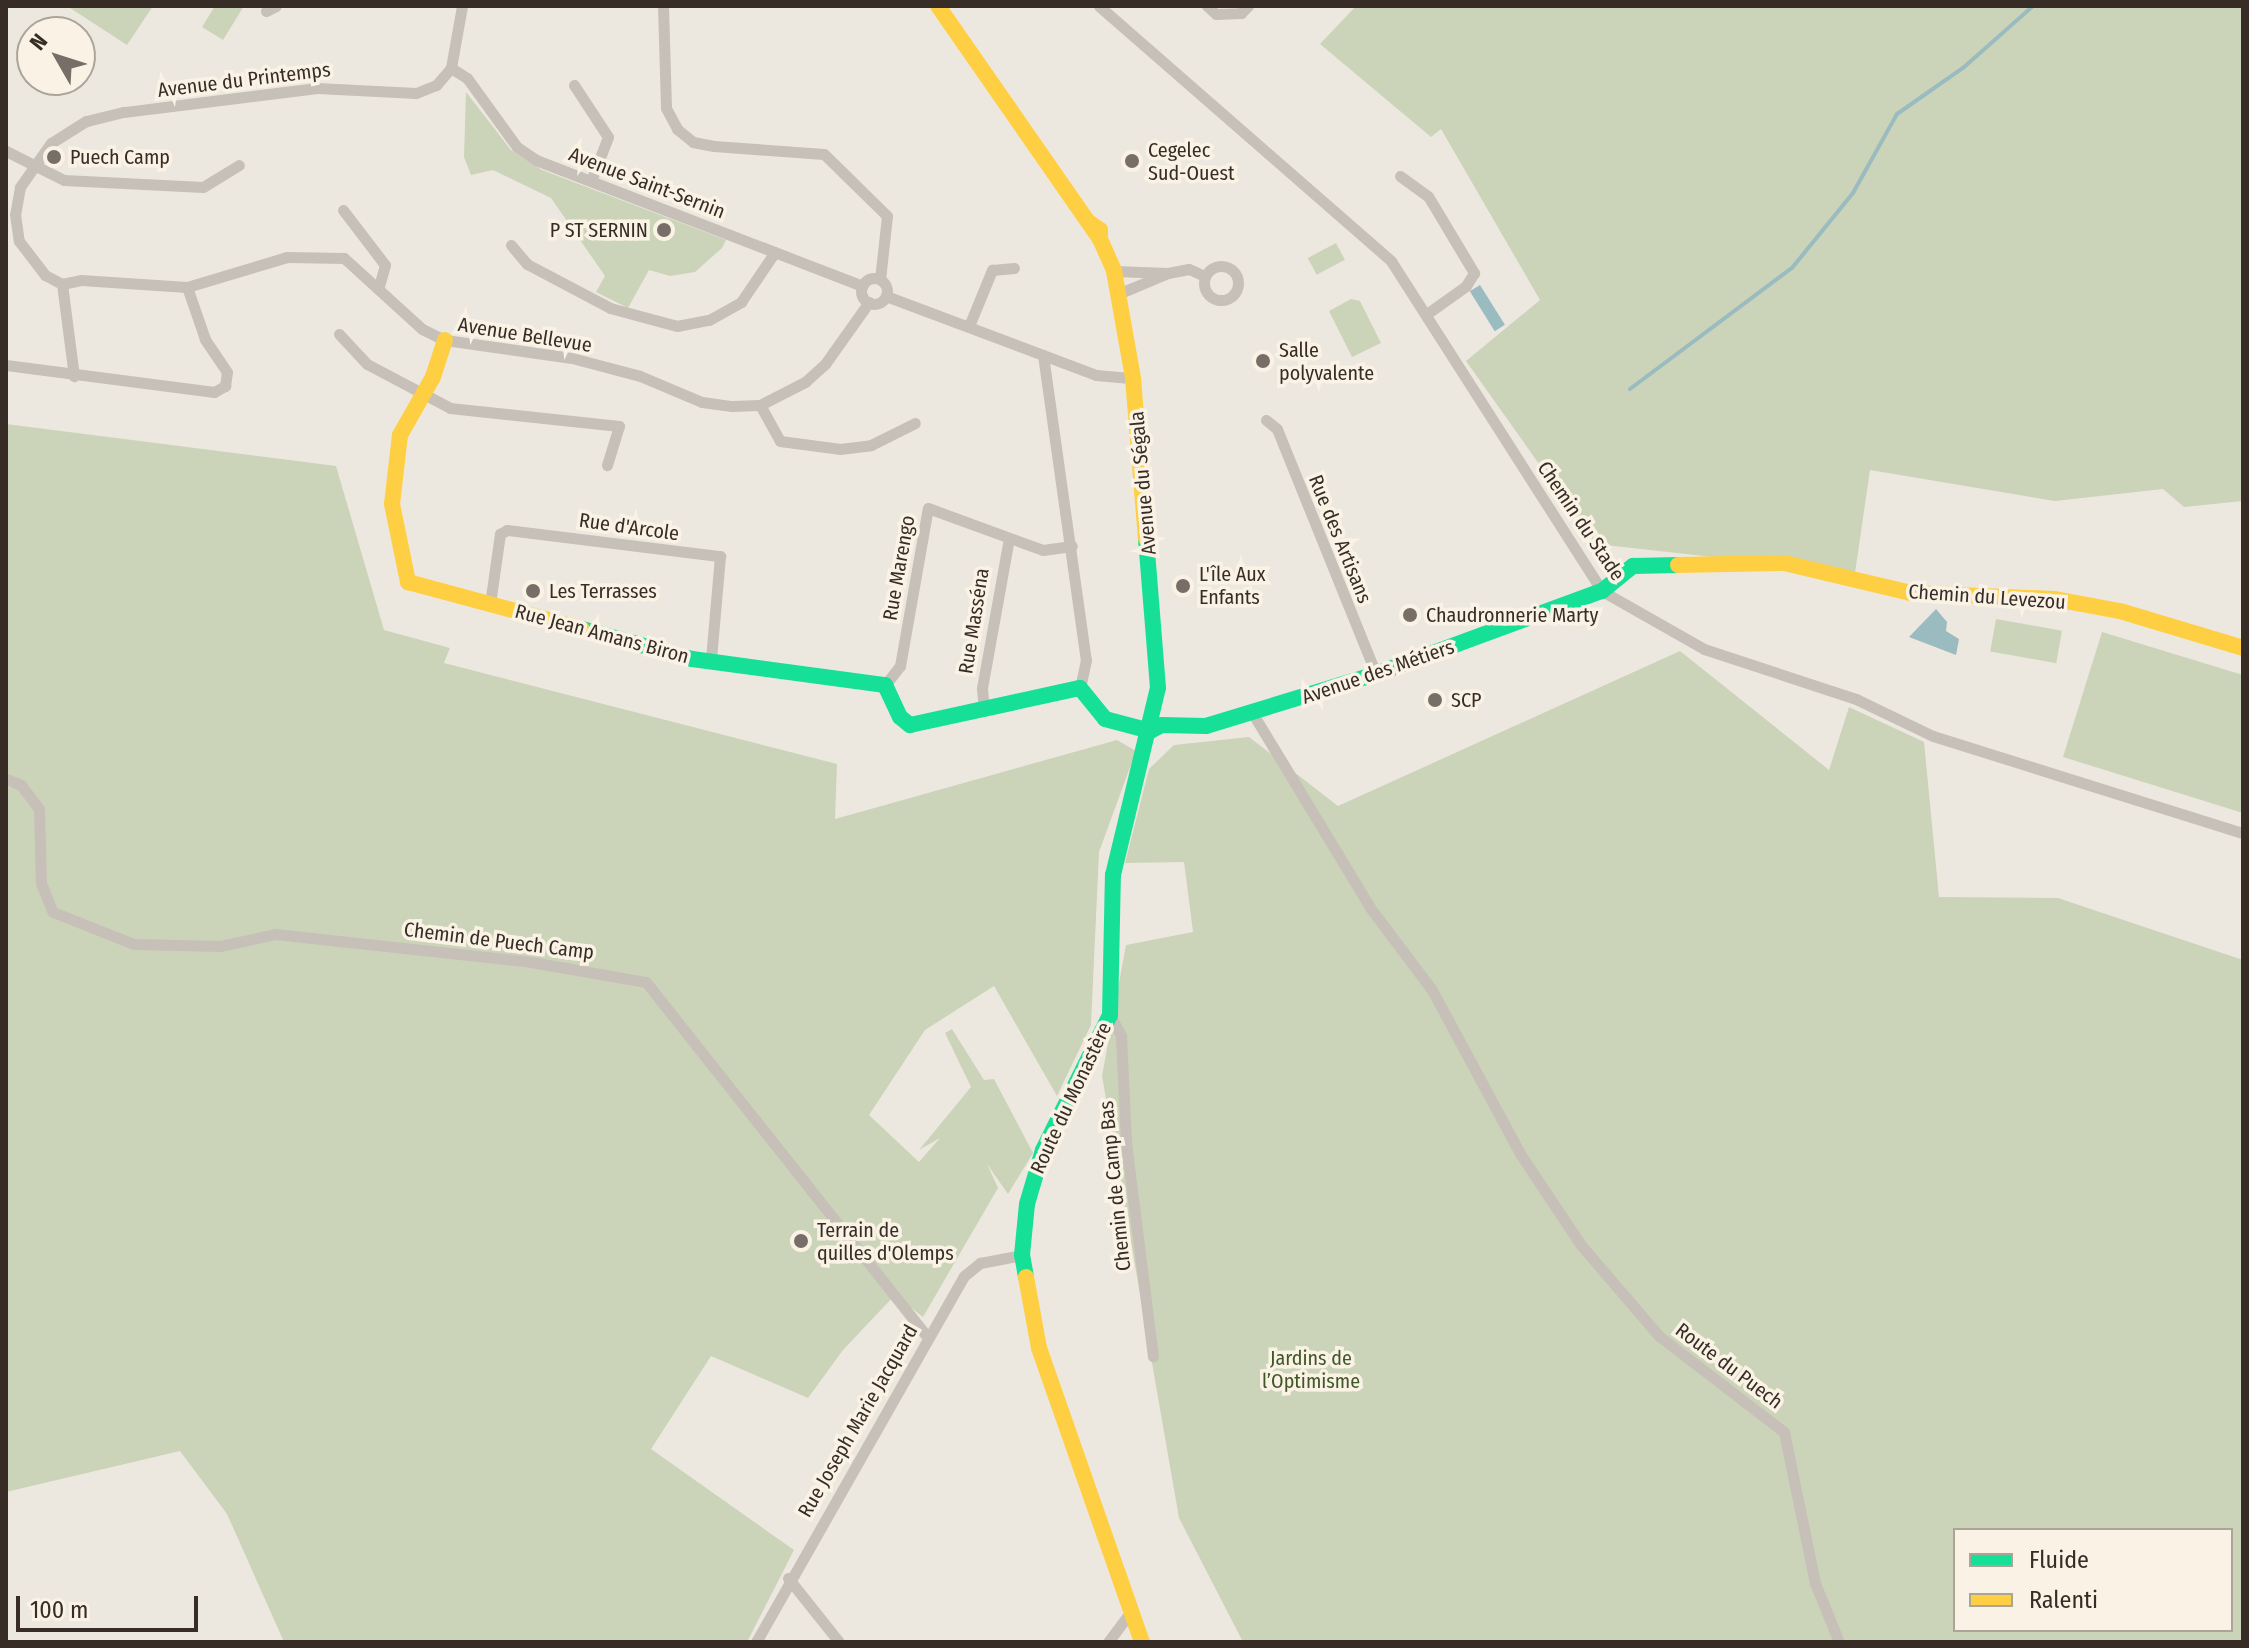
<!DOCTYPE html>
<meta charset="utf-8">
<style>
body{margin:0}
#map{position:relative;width:2249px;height:1648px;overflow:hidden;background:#ede8df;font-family:"Fira Sans Condensed",sans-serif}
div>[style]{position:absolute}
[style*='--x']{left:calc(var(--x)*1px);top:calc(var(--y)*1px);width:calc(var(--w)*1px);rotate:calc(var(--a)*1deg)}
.green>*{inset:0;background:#cbd4b8;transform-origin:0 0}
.water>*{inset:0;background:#9abbc0;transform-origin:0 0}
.stream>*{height:4px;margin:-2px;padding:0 2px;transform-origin:2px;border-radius:2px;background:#9abbc0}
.street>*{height:11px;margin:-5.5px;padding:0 5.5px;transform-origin:5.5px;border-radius:5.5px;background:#c6c0b8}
.street>.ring{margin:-5.5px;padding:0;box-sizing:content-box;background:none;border:11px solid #c6c0b8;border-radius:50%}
.fast>*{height:16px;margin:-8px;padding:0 8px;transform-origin:8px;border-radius:8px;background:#16e098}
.slow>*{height:16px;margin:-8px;padding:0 8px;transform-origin:8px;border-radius:8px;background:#ffcf43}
.dots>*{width:22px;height:22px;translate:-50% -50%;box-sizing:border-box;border:4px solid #faf3e5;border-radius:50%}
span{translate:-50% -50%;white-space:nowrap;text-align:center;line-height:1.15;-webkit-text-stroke:7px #faf3e5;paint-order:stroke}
.street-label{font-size:20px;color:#372d26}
.poi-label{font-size:20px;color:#372d26}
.left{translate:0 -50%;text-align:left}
.right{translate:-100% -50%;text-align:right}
.park-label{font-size:20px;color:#405728}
.frame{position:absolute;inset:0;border:8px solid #372d26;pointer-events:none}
.legend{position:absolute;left:1953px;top:1528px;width:280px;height:104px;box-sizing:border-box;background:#faf3e5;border:2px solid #aca499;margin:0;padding:10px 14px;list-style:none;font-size:24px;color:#372d26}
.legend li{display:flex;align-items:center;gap:16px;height:40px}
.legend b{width:40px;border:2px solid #aca499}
.north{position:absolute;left:16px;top:16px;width:80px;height:80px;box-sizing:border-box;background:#faf3e5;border:2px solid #aca499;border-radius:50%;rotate:309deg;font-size:22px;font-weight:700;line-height:32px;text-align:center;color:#372d26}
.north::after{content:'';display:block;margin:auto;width:28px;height:36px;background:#776e67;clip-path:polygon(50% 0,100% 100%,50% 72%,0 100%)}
.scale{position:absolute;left:16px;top:1596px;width:182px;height:36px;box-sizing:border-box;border:4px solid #372d26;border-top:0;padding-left:10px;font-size:24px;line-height:28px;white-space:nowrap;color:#372d26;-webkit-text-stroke:6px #faf3e5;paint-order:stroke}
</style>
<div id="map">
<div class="green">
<i style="clip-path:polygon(67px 6px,153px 6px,127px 45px)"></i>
<i style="clip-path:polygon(215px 6px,244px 6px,223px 40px,202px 27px)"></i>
<i style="clip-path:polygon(1356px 6px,2243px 6px,2243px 501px,2184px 507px,2163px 489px,2055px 501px,1870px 470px,1855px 573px,1596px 544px,1466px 361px,1540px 300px,1441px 129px,1431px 137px,1320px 44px)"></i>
<i style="clip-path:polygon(466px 92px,511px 150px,542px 170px,726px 240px,722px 248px,695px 272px,670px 276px,649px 270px,628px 308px,596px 292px,605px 276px,551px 198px,493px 170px,471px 175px,464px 157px)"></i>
<i style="left:1336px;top:243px;width:19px;height:32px;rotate:62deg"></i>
<i style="clip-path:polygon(1351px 299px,1360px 301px,1381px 343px,1352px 357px,1329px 311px)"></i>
<i style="clip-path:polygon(6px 424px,336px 466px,384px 630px,450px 648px,444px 663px,837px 764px,835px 819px,1117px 740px,1136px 751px,1099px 852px,1091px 1025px,1057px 1096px,994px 986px,925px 1030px,869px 1115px,919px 1162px,940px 1138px,919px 1150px,971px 1087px,945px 1033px,952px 1029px,984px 1080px,994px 1079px,1033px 1153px,1008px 1194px,987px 1164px,998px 1188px,923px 1317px,895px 1295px,843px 1350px,808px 1398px,711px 1356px,651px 1449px,794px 1550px,747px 1642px,284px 1642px,227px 1514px,180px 1451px,6px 1492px)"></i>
<i style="left:1996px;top:619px;width:67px;height:33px;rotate:10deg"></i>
<i style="clip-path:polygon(2102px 632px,2243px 675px,2243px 813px,2063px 757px)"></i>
<i style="clip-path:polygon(evenodd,1680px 651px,1829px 770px,1849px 707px,1924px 742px,1939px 897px,2058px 898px,2243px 960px,2243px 1642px,1243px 1642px,1179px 1518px,1102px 1076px,1126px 945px,1193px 932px,1184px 862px,1125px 863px,1149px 769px,1174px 745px,1249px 737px,1338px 806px,1680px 651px,1955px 1530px,2231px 1530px,2231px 1630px,1955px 1630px,1955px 1530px)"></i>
</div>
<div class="water">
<i style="left:1480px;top:285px;width:47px;height:12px;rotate:58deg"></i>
<i style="clip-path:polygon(1936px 609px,1947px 622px,1946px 631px,1959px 639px,1956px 655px,1909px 637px)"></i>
</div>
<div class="stream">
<i style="--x:1630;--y:389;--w:202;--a:-36.8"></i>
<i style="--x:1792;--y:268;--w:97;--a:-50.9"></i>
<i style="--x:1853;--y:193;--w:90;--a:-60.9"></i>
<i style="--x:1897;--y:114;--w:80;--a:-34.9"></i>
<i style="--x:1963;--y:68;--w:94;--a:-41.5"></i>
</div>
<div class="street">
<i style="--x:462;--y:6;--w:63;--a:100.1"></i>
<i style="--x:451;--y:68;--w:23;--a:131"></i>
<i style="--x:436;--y:85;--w:22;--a:158"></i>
<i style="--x:416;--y:93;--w:99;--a:-177.1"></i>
<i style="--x:317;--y:88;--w:195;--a:172.9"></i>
<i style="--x:123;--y:112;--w:38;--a:166"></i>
<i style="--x:86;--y:121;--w:41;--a:147.8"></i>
<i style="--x:51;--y:143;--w:54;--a:125.2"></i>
<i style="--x:20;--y:187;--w:27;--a:100"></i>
<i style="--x:15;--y:214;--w:27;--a:82"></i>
<i style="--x:19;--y:241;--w:43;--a:52.6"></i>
<i style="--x:45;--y:275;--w:19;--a:28"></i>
<i style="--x:62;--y:284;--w:19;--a:-12"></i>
<i style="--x:81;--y:280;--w:106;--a:3.8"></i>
<i style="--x:187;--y:287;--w:104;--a:-16.7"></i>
<i style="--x:287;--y:257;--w:57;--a:1"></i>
<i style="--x:344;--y:258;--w:105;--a:42.3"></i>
<i style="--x:422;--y:329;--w:25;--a:26"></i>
<i style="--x:445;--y:340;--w:128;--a:8.1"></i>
<i style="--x:572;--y:358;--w:70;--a:14.8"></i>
<i style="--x:640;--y:376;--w:67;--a:22.8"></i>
<i style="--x:702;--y:402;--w:30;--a:8"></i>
<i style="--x:732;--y:406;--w:28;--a:-2"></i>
<i style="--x:760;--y:405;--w:51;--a:-27.1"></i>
<i style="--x:805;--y:382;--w:27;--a:-42"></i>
<i style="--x:825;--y:364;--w:76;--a:-54.6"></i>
<i style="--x:663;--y:6;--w:102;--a:88.3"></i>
<i style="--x:666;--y:108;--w:24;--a:62"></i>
<i style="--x:677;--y:129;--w:21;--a:39"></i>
<i style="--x:693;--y:142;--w:21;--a:11"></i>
<i style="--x:714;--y:146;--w:110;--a:4.2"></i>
<i style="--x:824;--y:154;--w:88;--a:44.5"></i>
<i style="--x:887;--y:216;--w:63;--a:96.3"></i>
<i style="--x:1099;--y:6;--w:388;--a:41.1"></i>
<i style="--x:1391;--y:261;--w:392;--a:57.4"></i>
<i style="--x:1602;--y:591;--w:117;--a:29.6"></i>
<i style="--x:1704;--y:649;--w:160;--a:18.2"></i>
<i style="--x:1856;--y:699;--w:85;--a:25.7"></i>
<i style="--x:1933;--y:736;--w:325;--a:17.4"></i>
<i style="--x:1207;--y:6;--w:12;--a:42"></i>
<i style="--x:1216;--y:14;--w:25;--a:-2"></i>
<i style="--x:1241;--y:13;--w:10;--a:-45"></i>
<i style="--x:266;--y:11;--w:11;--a:-27"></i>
<i style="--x:451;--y:68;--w:19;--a:32"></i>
<i style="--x:467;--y:78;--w:85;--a:54.1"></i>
<i style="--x:517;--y:147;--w:23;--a:34"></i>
<i style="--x:536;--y:160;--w:350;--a:21.1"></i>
<i style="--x:574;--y:85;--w:62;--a:56.8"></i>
<i style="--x:608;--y:137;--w:47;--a:111.1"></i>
<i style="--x:6;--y:151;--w:65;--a:26.6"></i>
<i style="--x:64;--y:180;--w:139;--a:2.9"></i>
<i style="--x:203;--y:187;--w:42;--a:-31.4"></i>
<i style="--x:1400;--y:176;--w:34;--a:36"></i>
<i style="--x:1428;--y:196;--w:90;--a:59.1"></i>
<i style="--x:1474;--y:273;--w:15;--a:122"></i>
<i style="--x:1466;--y:286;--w:47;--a:144.6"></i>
<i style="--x:343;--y:210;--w:69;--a:52.6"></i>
<i style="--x:385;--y:265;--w:22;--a:106"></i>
<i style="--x:511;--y:245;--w:25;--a:50"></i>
<i style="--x:527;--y:264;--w:94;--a:27.9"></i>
<i style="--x:610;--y:308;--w:69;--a:15"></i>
<i style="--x:677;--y:326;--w:33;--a:-11"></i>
<i style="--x:709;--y:320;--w:37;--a:-29"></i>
<i style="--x:741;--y:302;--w:60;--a:-55.8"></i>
<i class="ring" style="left:1204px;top:266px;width:23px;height:23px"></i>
<i style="--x:1114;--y:271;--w:54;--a:2.1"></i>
<i style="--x:1168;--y:273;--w:54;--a:157.2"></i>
<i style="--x:1168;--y:273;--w:21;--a:-11"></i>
<i style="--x:1189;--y:269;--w:17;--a:24"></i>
<i class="ring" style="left:861px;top:278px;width:15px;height:15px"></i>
<i style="--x:62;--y:284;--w:93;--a:82.6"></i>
<i style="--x:886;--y:296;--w:224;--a:20.6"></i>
<i style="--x:1096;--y:375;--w:37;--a:5"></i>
<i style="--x:969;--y:326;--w:61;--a:-67.7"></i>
<i style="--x:992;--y:270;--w:22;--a:-5"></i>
<i style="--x:339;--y:334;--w:41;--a:47"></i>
<i style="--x:367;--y:364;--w:94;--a:27.9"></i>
<i style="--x:450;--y:408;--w:170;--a:6.1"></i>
<i style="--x:619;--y:426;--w:41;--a:107.1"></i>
<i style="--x:1043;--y:355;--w:308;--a:82"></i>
<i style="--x:1086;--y:660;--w:29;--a:102"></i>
<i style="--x:6;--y:365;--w:210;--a:7.4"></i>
<i style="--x:214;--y:392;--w:13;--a:-29"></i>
<i style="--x:225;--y:386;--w:14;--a:-82"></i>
<i style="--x:227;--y:372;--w:40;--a:-124"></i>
<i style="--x:205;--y:339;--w:55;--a:-109.1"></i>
<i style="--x:760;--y:405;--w:41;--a:60.9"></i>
<i style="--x:780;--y:441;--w:61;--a:7.6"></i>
<i style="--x:840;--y:449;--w:31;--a:-7"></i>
<i style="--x:871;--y:445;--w:49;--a:-26.6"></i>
<i style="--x:1266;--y:420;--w:14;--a:39"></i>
<i style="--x:1277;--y:429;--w:264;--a:68"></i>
<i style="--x:490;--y:604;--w:71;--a:-81.9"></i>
<i style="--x:500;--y:534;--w:8;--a:-30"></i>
<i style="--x:507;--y:530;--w:215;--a:7"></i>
<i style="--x:720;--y:556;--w:103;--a:95"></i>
<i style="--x:885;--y:685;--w:24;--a:-52"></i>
<i style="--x:900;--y:666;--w:160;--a:-80"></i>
<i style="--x:928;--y:508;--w:122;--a:20.1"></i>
<i style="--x:1043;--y:550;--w:29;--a:-8"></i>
<i style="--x:984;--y:711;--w:23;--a:-95"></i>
<i style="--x:982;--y:688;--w:152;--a:-79.8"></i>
<i style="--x:1253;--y:714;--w:228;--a:58.8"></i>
<i style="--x:1371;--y:909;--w:101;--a:53"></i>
<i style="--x:1432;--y:990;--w:187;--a:61.7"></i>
<i style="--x:1521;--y:1155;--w:108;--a:56.3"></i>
<i style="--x:1581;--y:1245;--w:120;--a:49.4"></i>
<i style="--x:1659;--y:1336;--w:158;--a:37.5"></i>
<i style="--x:1784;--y:1432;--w:154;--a:78.4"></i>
<i style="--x:1815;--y:1583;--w:64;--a:67.9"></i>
<i style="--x:7;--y:779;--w:15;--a:23"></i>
<i style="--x:21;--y:785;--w:30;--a:53"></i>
<i style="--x:39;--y:809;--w:74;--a:88.5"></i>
<i style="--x:41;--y:883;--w:31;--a:68"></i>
<i style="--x:53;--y:912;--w:87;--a:21.6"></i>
<i style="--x:134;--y:944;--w:86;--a:1.3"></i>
<i style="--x:220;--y:946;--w:56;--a:-12.3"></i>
<i style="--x:275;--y:934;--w:258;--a:6.2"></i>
<i style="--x:531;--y:962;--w:117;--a:9.9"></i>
<i style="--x:646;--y:982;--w:453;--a:51.6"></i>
<i style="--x:1110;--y:1015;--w:24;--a:62"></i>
<i style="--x:1121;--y:1036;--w:107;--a:87.3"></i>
<i style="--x:1126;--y:1143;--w:215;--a:82.8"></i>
<i style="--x:788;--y:1578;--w:82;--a:51.4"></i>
<i style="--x:756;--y:1642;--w:421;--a:-60.4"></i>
<i style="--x:964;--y:1276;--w:21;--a:-39"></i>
<i style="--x:980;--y:1263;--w:43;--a:-10.8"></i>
<i style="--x:1108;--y:1642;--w:38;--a:-53"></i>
</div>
<div class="fast">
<i style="--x:582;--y:629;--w:114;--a:15.3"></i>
<i style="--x:692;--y:659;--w:195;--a:7.7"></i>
<i style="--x:885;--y:685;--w:35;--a:65"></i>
<i style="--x:900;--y:717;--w:13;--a:39"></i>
<i style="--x:910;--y:725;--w:174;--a:-12.3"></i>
<i style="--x:1080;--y:688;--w:40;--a:51"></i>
<i style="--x:1105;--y:719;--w:47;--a:14.9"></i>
<i style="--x:1150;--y:731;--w:13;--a:-27"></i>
<i style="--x:1162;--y:725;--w:44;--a:1.3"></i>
<i style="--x:1206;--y:726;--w:178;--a:-17"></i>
<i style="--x:1376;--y:674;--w:241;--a:-20.2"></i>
<i style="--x:1602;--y:591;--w:40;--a:-39"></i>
<i style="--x:1633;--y:566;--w:45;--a:-1.3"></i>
<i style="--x:1026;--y:1277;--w:22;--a:-100"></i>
<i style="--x:1022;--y:1255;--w:51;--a:-84.4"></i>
<i style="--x:1027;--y:1204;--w:56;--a:-73.5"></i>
<i style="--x:1043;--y:1150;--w:151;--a:-63.6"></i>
<i style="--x:1110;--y:1015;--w:140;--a:-88.8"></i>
<i style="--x:1113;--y:875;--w:192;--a:-76.5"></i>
<i style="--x:1158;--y:688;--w:150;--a:-94.6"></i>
</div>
<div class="slow">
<i style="--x:938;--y:6;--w:284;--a:55.2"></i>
<i style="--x:1100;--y:239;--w:9;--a:-90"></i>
<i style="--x:1100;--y:230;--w:12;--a:-145"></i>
<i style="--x:1100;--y:239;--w:35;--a:66"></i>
<i style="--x:1114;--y:271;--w:109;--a:79.9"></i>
<i style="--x:1133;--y:378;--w:161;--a:85.4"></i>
<i style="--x:445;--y:340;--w:39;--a:108"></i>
<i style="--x:433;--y:377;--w:67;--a:119.6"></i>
<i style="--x:400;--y:435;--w:69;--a:96.6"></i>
<i style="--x:392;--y:504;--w:80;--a:78.4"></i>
<i style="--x:408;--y:582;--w:180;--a:15.1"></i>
<i style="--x:1678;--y:565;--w:106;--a:-1.1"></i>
<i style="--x:1784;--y:563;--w:130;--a:13.3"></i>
<i style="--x:1911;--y:593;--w:144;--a:2.4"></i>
<i style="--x:2055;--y:599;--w:66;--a:10.5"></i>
<i style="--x:2120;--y:611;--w:128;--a:16.7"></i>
<i style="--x:1026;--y:1277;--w:72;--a:79.6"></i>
<i style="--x:1039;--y:1348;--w:312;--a:70.7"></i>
</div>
<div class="dots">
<i style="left:54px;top:157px;background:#776e67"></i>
<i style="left:1132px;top:161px;background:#776e67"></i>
<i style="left:664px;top:230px;background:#776e67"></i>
<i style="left:1263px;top:361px;background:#776e67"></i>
<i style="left:1183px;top:586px;background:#776e67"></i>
<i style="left:533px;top:591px;background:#776e67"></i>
<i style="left:1410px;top:615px;background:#776e67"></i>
<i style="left:1435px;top:700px;background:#776e67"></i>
<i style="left:801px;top:1241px;background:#776e67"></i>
</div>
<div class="street-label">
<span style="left:244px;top:80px;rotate:-7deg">Avenue du Printemps</span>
<span style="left:647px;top:183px;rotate:21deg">Avenue Saint-Sernin</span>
<span style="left:525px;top:335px;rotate:9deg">Avenue Bellevue</span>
<span style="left:1143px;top:483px;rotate:-95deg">Avenue du Ségala</span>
<span style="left:1581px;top:521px;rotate:56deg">Chemin du Stade</span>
<span style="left:629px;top:527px;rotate:8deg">Rue d'Arcole</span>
<span style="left:1340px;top:539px;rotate:68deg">Rue des Artisans</span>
<span style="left:899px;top:568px;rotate:-80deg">Rue Marengo</span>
<span style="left:1987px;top:597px;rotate:4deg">Chemin du Levezou</span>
<span style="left:974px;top:621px;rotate:-81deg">Rue Masséna</span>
<span style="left:602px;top:634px;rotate:15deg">Rue Jean Amans Biron</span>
<span style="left:1378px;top:672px;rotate:-19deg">Avenue des Métiers</span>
<span style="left:499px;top:941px;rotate:7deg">Chemin de Puech Camp</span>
<span style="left:1071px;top:1098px;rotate:-65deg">Route du Monastère</span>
<span style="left:1115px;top:1186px;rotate:-96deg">Chemin de Camp Bas</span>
<span style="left:1729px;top:1366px;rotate:37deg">Route du Puech</span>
<span style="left:858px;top:1421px;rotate:-60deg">Rue Joseph Marie Jacquard</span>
</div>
<div class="poi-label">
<span class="left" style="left:1148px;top:162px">Cegelec<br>Sud-Ouest</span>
<span class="left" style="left:70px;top:157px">Puech Camp</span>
<span class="right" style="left:648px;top:230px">P ST SERNIN</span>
<span class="left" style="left:1279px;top:362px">Salle<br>polyvalente</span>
<span class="left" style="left:1199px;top:586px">L'île Aux<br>Enfants</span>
<span class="left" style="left:549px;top:591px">Les Terrasses</span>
<span class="left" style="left:1426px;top:615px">Chaudronnerie Marty</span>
<span class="left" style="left:1451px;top:700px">SCP</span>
<span class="left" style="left:817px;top:1242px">Terrain de<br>quilles d'Olemps</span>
</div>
<div class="park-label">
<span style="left:1311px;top:1370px">Jardins de<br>l’Optimisme</span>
</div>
<div class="frame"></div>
<ul class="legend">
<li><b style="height:10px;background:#16e098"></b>Fluide</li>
<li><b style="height:10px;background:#ffcf43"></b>Ralenti</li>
</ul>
<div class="north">N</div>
<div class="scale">100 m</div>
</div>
